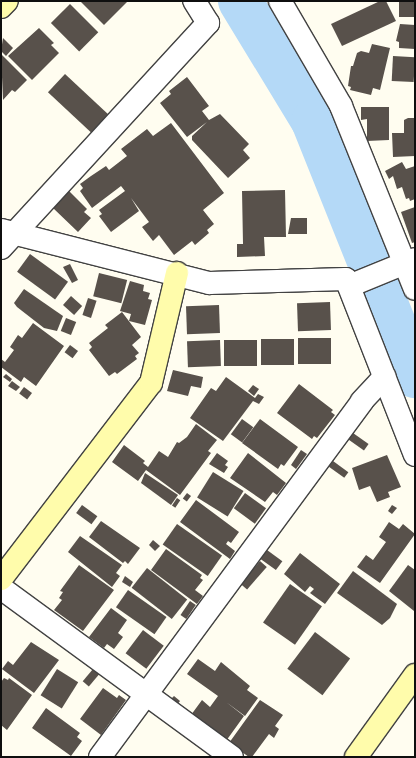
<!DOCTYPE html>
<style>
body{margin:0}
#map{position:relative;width:416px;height:758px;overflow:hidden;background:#fffdf0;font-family:"Zilla Slab",serif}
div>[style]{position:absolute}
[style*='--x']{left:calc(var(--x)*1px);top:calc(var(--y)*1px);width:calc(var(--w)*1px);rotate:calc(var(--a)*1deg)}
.river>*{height:44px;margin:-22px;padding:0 22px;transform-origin:22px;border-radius:22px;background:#b4d9f7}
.building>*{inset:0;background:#58514b;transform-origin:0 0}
.roads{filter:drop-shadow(1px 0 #424242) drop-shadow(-1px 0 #424242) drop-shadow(0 1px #424242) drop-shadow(0 -1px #424242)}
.street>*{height:22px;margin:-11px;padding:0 11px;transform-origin:11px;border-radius:11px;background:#fff}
.secondary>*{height:22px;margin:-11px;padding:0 11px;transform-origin:11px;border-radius:11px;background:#fffcab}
span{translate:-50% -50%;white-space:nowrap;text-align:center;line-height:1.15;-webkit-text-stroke:4px #fff;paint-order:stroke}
.frame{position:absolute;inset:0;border:2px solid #0f0f0f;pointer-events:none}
</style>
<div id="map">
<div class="river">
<i style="--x:240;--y:1;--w:140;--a:58.7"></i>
<i style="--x:313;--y:121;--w:275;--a:68.2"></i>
</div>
<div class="building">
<i style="clip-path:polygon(80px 1px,128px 1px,104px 25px)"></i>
<i style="clip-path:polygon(380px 1px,386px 1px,396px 21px,342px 46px,331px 24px)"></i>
<i style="left:399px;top:1px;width:16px;height:16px"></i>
<i style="left:70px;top:4px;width:40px;height:27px;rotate:45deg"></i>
<i style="clip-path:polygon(400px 24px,415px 25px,415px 49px,399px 48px,399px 42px,396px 41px)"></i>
<i style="clip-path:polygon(39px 28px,54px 43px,51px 45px,59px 53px,32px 80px,8px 56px)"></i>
<i style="clip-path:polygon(3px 38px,13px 48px,6px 56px,1px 51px)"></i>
<i style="clip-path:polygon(372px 44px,390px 48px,380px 90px,373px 88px,371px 95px,350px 90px,351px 87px,348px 86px,351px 66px,353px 66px,357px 53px,361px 51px,369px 53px)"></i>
<i style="clip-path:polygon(1px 54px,27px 80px,15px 92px,12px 90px,3px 100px)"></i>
<i style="left:393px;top:56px;width:22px;height:25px;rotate:3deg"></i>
<i style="left:65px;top:74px;width:59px;height:25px;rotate:43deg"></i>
<i style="clip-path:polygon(187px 77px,209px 106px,202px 111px,209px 120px,220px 114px,249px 144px,243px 150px,250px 158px,228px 178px,192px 140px,192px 136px,207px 122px,187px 137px,160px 103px,171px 94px,169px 91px)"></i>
<i style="clip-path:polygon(361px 107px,389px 107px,389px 140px,367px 141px,367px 119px,361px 120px)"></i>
<i style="clip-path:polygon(408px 118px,415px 118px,415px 156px,393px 157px,392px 133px,404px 133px,404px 120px)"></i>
<i style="clip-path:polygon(171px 123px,224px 193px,203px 210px,214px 224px,207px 230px,209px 233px,195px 245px,192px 241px,174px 255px,159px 235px,153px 241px,142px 227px,149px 222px,131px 198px,139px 211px,111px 232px,99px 216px,102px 214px,99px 210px,125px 191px,121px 186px,92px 208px,80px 191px,83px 188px,80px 184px,91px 176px,106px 166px,109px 170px,127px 156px,121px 149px,147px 129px,153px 136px)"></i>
<i style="clip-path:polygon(402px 162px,406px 169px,415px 166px,415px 199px,410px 201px,409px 198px,406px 199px,402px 187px,397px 189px,393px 176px,389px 179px,385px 171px)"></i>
<i style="clip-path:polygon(285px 190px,286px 237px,264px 237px,265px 256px,237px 257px,237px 244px,243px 244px,242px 191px)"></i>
<i style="clip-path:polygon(69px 191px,87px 209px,84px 212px,91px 218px,78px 232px,53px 208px)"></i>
<i style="clip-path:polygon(415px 207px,415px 242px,412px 243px,401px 212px)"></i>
<i style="clip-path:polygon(291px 218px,307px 218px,307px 234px,288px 234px)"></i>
<i style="left:30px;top:254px;width:47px;height:22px;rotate:36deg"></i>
<i style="clip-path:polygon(70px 264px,78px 280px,72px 283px,63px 267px)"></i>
<i style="left:99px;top:273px;width:29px;height:24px;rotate:14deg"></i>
<i style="clip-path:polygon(130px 281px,144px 285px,143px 291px,150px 293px,148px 299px,152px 300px,145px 325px,129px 321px,131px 314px,120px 311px)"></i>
<i style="clip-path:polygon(24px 289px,63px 316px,57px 331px,44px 328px,17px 307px,14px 303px)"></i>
<i style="left:71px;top:296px;width:15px;height:12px;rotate:42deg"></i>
<i style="left:88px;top:298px;width:9px;height:18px;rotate:18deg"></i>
<i style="left:330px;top:302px;width:28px;height:33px;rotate:88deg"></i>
<i style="left:219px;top:305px;width:28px;height:33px;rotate:88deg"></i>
<i style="clip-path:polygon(122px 312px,141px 337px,132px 345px,139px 353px,135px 356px,137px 359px,117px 374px,115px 372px,109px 376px,89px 350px,92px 347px,89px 343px,108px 328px,105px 325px)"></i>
<i style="left:66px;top:318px;width:11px;height:14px;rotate:22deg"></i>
<i style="clip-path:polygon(33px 323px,64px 346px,36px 386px,24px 377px,21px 382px,1px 367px,1px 359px,5px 362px,14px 350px,10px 347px,18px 335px,22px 338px)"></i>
<i style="left:298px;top:338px;width:33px;height:26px"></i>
<i style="left:261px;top:339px;width:33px;height:26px"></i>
<i style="left:220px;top:340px;width:26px;height:33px;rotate:88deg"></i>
<i style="left:224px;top:340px;width:33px;height:26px"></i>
<i style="left:70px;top:345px;width:10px;height:9px;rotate:37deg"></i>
<i style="clip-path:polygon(173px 370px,203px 377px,201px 388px,191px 386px,188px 396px,167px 391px)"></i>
<i style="clip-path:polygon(6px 374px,12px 379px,10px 382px,3px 377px)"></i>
<i style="clip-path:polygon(226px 377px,255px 398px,258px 394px,264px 397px,259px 404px,253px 401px,223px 441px,190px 418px,211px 388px,216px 391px)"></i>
<i style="clip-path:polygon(12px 381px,20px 387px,16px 391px,8px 386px)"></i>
<i style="clip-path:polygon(299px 384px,333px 410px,331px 412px,335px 415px,317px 438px,314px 436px,312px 439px,277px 413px)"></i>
<i style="clip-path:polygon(253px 385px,259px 389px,254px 396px,248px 391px)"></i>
<i style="left:24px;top:387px;width:10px;height:8px;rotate:37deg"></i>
<i style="left:242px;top:419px;width:14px;height:19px;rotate:36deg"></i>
<i style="clip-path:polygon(260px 419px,298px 447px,284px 466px,281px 464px,278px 469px,242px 443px)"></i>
<i style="clip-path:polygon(196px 424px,217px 440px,208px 451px,211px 453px,180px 495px,146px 470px,138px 481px,112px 462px,124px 445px,145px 461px,143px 463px,148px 467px,159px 451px,168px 457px,177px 442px,179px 443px,187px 437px)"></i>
<i style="left:353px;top:433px;width:19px;height:8px;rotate:35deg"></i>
<i style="clip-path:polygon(301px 450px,307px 454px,296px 469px,291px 465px)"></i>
<i style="clip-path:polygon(217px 453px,228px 461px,225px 465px,228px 467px,224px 473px,209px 464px)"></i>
<i style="clip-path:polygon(248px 453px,286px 483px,277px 495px,273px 492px,265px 502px,230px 478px)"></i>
<i style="clip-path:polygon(387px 455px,401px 487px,388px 492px,390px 497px,377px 502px,370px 486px,359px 490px,352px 468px)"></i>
<i style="left:333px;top:461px;width:19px;height:7px;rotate:36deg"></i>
<i style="left:213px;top:472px;width:36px;height:30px;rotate:32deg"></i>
<i style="clip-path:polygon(145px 473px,178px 495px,171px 505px,141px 483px)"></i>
<i style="left:187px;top:493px;width:5px;height:7px;rotate:37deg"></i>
<i style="left:245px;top:493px;width:26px;height:19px;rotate:36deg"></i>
<i style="left:177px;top:498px;width:4px;height:9px;rotate:34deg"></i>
<i style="clip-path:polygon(196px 500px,239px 532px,231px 543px,228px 541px,226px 544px,235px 551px,230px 559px,180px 522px)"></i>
<i style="left:82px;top:505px;width:19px;height:10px;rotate:36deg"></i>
<i style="clip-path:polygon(392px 505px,397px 508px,392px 514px,388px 511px)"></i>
<i style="clip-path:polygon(101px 521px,140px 548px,128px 564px,125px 561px,123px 563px,89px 537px)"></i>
<i style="clip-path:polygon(389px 522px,399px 529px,403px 524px,415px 534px,380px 583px,357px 567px,366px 555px,373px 560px,386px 542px,379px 537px)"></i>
<i style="left:177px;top:524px;width:55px;height:25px;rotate:35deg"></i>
<i style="clip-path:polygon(80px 536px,122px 565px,116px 573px,120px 576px,112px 587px,68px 552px)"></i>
<i style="clip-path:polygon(153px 540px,160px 546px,155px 551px,149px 545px)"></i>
<i style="clip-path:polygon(166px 549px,202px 575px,200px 578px,203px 580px,195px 590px,203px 596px,197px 604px,151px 570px)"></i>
<i style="left:267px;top:550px;width:19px;height:11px;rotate:36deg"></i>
<i style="clip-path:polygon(300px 553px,340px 584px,325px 604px,310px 593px,314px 589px,310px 586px,305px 592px,284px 574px)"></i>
<i style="left:260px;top:561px;width:9px;height:30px;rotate:41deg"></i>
<i style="clip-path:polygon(79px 565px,114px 590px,83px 631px,54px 610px,62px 600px,59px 598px,63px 592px,60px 591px)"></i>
<i style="clip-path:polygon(408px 565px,415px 570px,414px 611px,389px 591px)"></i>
<i style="left:147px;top:568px;width:51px;height:25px;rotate:38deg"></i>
<i style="clip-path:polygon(353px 571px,397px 604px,390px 618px,382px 625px,337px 593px)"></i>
<i style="clip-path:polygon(125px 576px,133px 582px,130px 587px,122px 582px)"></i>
<i style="left:290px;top:584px;width:39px;height:47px;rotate:35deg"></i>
<i style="left:128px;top:590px;width:47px;height:21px;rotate:35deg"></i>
<i style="left:190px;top:601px;width:7px;height:17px;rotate:34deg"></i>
<i style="clip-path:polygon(111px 608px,127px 620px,118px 633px,123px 637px,114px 649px,107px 644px,104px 648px,89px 637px)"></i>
<i style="left:143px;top:630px;width:26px;height:29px;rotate:37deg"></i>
<i style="left:315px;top:632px;width:44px;height:46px;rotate:37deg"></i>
<i style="clip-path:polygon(31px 642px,59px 660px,34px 693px,2px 669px,8px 661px,13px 665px)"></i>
<i style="clip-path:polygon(198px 659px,215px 671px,221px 662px,250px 686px,247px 690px,258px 698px,245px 716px,226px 702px,244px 716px,226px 741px,191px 715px,202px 700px,210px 707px,218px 696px,187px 674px)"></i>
<i style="left:57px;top:669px;width:25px;height:31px;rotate:32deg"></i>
<i style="left:93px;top:669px;width:8px;height:16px;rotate:40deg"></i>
<i style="clip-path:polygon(4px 678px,8px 680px,9px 678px,32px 695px,7px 730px,1px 725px,1px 682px)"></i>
<i style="clip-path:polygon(103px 688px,117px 698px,119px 695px,126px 700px,101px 735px,80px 719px)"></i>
<i style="clip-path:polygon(174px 696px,180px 701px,177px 705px,170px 700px)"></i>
<i style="clip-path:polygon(260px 700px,283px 715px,275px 726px,279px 729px,274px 738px,269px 734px,252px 757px,249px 757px,229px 743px)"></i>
<i style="clip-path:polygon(46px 708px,80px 733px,77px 737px,82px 741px,71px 756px,32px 728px)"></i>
</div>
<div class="roads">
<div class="street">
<i style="--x:280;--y:1;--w:121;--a:59.8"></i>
<i style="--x:341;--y:106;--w:197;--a:68"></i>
<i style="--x:1;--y:230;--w:215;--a:14.3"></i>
<i style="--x:209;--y:283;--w:137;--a:-1.7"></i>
<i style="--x:346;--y:279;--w:189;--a:68.6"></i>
<i style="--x:1;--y:248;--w:306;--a:-47.4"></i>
<i style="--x:208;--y:23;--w:26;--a:-122"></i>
<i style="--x:349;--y:286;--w:71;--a:-22.2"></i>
<i style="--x:1;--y:588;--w:286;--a:36.2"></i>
<i style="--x:100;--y:757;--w:442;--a:-53.6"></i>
<i style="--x:362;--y:401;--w:33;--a:-47"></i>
</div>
<div class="secondary">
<i style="--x:1;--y:7;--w:8;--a:-45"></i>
<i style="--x:1;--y:579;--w:247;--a:-52.6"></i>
<i style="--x:151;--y:383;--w:113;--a:-76.7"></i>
<i style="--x:356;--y:757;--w:101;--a:-54.3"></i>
</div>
</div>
<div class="frame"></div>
</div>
